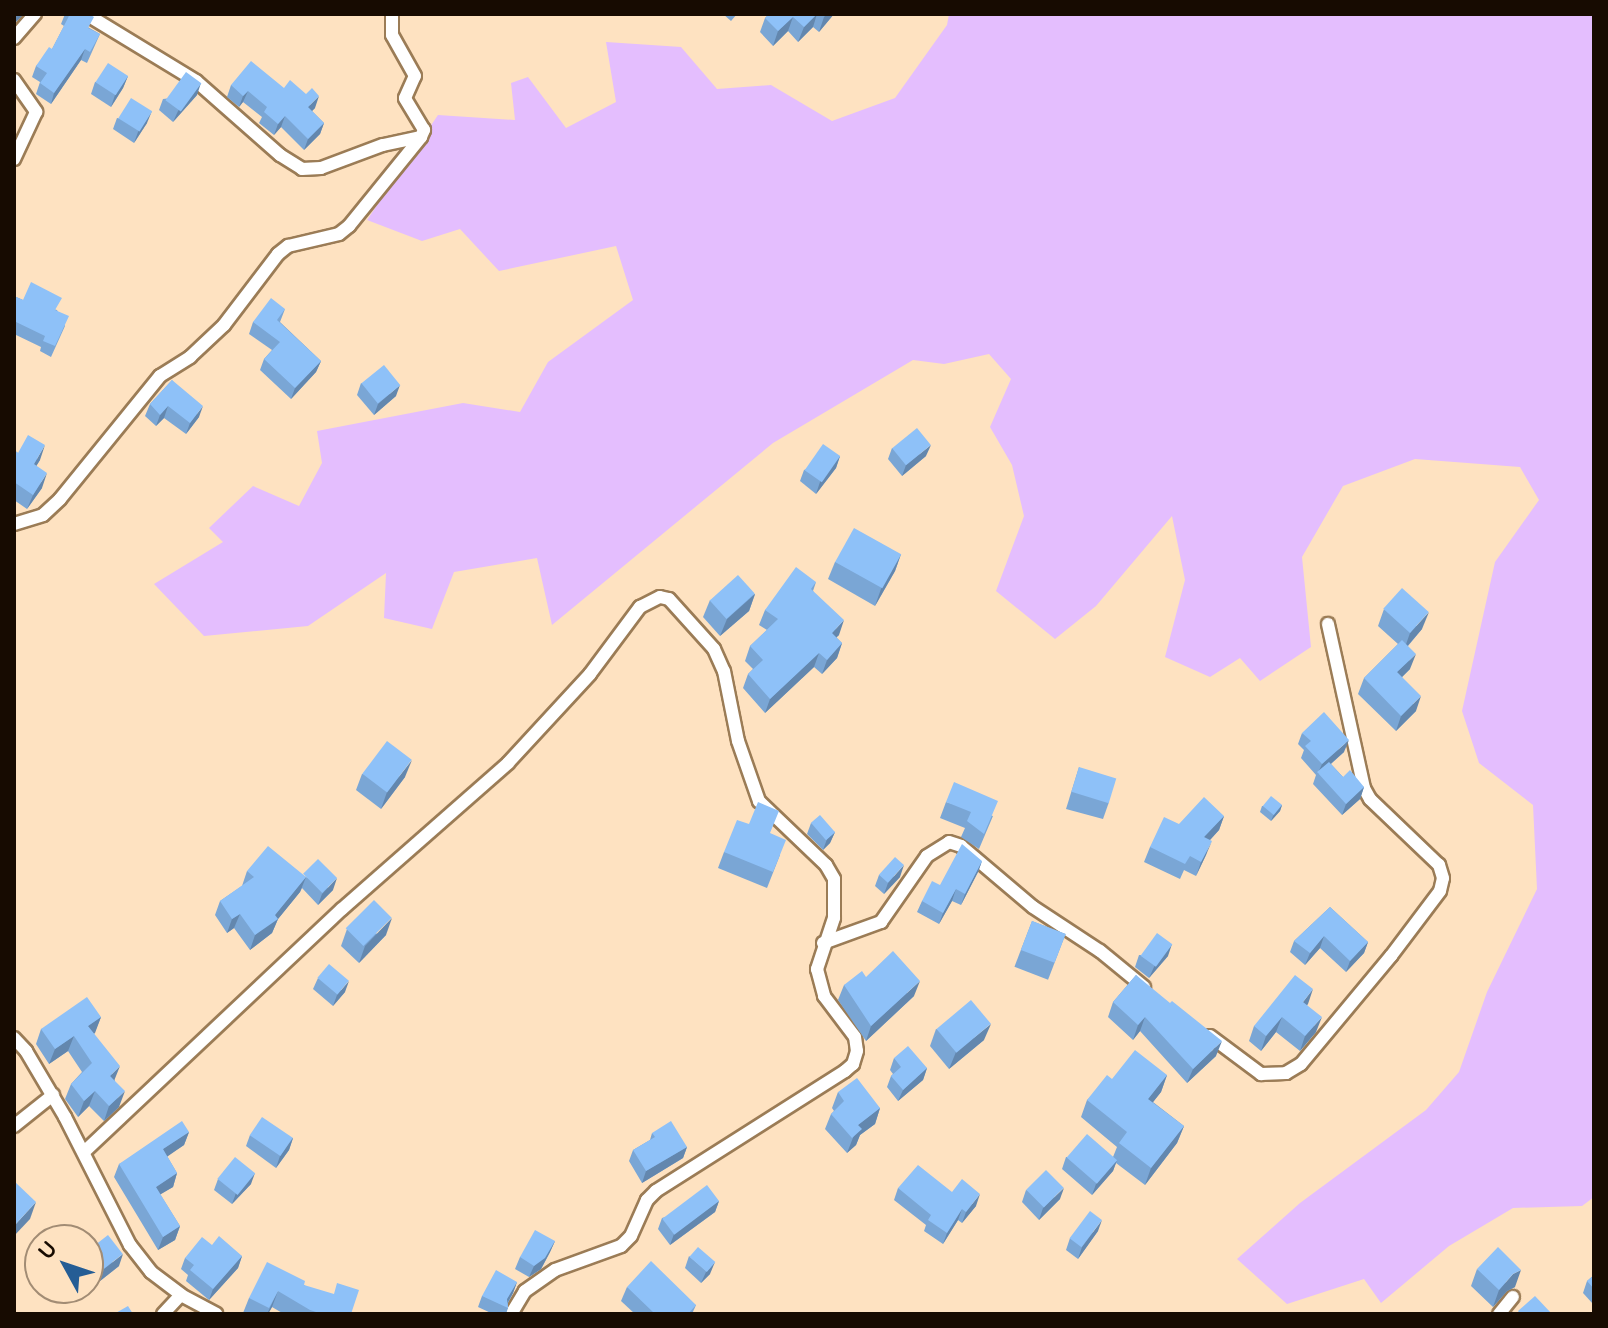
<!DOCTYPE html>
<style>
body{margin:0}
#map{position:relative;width:1608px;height:1328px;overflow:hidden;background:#fee2c1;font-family:Quicksand,sans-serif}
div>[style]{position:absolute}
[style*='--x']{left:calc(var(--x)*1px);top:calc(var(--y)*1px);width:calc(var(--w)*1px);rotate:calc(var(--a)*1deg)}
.water>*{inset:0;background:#e4befe}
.roads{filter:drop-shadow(2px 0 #9b7c56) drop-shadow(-2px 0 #9b7c56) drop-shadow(0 2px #9b7c56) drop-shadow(0 -2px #9b7c56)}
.street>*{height:12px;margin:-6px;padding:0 6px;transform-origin:6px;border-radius:6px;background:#fff}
.wall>*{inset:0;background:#7aa6d5;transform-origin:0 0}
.shaded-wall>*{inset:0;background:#6387ae}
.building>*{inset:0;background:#8ec1f8;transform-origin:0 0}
span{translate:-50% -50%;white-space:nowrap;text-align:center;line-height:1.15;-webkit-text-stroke:6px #fee2c1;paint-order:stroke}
.frame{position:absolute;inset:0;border:16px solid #170b01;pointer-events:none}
.north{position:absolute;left:24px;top:1224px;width:80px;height:80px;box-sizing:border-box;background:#fee2c1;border:2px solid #a28c74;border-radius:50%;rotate:310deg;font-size:22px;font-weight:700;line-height:32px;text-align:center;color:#170b01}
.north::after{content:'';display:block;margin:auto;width:28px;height:36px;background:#255d95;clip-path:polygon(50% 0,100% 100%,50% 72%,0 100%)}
</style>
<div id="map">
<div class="water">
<i style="clip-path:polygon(949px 14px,1594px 14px,1594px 1197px,1582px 1206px,1513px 1208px,1449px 1246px,1381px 1303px,1364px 1279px,1287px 1304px,1237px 1259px,1300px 1203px,1426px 1110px,1459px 1072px,1487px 992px,1537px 889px,1533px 805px,1479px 763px,1462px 711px,1495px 562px,1539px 500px,1520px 467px,1415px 459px,1343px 486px,1302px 557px,1311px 647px,1260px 681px,1240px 658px,1210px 677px,1165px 657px,1185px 580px,1172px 516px,1096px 606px,1055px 639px,996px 591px,1024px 516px,1012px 465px,990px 427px,1011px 379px,989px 354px,944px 364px,913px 360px,773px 443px,552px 625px,537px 558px,454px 572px,432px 629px,384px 618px,386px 573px,308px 626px,204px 636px,154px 584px,223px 542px,209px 528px,253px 486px,299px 506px,322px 463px,317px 431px,463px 403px,520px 412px,548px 362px,633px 300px,616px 246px,499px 271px,460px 229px,422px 241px,367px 220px,438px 115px,515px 120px,511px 83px,528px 77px,566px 128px,616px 102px,606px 42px,681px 47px,717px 89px,771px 85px,832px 121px,895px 98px,947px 25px)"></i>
</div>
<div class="roads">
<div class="street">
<i style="--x:86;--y:14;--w:129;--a:31.3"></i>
<i style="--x:196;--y:81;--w:112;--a:41.4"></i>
<i style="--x:280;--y:155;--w:26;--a:32"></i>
<i style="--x:302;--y:169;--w:19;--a:-3"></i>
<i style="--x:321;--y:168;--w:66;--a:-20.4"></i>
<i style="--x:383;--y:145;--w:39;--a:-12"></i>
<i style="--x:14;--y:38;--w:32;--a:-49"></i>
<i style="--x:14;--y:80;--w:39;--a:55"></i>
<i style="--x:36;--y:112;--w:52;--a:115.1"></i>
<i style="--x:14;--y:524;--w:30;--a:-17"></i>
<i style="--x:43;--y:515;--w:23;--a:-43"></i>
<i style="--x:60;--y:499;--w:159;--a:-50.9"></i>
<i style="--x:160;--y:376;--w:36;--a:-32"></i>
<i style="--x:190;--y:357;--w:47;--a:-43.3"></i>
<i style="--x:224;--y:325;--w:89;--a:-52.7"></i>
<i style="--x:278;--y:254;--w:13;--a:-39"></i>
<i style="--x:288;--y:246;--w:52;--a:-13.2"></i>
<i style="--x:339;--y:234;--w:13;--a:-39"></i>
<i style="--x:349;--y:226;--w:114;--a:-51"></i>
<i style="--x:421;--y:137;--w:8;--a:-67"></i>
<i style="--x:424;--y:130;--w:37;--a:-121"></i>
<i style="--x:405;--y:98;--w:24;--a:-66"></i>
<i style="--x:415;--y:76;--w:47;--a:-119.3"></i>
<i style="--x:392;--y:35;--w:21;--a:-90"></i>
<i style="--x:823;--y:943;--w:62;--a:-19.9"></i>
<i style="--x:881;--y:922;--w:80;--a:-55.1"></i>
<i style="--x:927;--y:856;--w:26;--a:-32"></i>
<i style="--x:949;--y:842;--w:13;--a:18"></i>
<i style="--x:961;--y:846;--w:94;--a:40.3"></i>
<i style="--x:1033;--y:907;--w:80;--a:33.3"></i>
<i style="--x:1100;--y:951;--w:57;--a:39.3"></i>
<i style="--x:1210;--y:1036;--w:64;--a:36.7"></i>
<i style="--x:1261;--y:1074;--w:25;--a:-2"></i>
<i style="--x:1286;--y:1073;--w:17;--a:-31"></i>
<i style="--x:1301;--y:1064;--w:141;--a:-50.2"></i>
<i style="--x:1391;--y:956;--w:81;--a:-53"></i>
<i style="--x:1440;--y:891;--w:13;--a:-77"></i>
<i style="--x:1443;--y:878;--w:14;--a:-107"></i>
<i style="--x:1439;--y:865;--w:95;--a:-136.3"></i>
<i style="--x:1370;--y:799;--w:13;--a:-119"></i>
<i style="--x:1364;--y:788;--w:168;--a:-102.4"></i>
<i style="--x:14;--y:1038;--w:18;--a:47"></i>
<i style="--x:26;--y:1051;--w:77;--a:59.4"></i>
<i style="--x:65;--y:1117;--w:144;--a:63.1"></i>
<i style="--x:130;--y:1245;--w:34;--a:52"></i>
<i style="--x:151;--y:1272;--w:38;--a:37"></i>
<i style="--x:181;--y:1295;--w:40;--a:28"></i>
<i style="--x:14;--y:1126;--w:50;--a:-38.5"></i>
<i style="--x:84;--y:1152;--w:354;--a:-43.3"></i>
<i style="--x:342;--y:909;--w:221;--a:-41.3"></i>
<i style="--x:508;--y:763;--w:121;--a:-47.3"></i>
<i style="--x:590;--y:674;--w:84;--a:-53.3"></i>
<i style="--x:640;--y:607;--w:22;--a:-27"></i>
<i style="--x:660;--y:597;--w:9;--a:13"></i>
<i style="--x:669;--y:599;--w:67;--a:48"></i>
<i style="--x:714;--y:649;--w:24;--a:66"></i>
<i style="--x:724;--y:671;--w:71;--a:78.7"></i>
<i style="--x:738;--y:741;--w:64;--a:70.7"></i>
<i style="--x:759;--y:801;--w:93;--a:43.7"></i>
<i style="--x:826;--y:865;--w:16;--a:60"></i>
<i style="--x:834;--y:879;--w:39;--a:90"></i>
<i style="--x:834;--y:918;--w:54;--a:108.4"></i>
<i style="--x:817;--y:969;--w:28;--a:75"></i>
<i style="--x:824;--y:996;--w:51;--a:52.9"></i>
<i style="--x:855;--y:1037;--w:14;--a:82"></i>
<i style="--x:857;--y:1051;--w:14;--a:107"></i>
<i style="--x:853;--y:1064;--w:11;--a:139"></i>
<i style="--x:845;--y:1071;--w:224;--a:147.6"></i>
<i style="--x:656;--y:1191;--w:13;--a:135"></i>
<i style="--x:647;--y:1200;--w:39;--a:114"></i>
<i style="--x:631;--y:1236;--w:14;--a:135"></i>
<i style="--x:621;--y:1246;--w:70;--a:160"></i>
<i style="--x:555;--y:1270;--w:37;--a:145"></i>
<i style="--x:525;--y:1291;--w:27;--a:121"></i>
<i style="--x:163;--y:1314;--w:26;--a:-47"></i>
<i style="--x:1499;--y:1314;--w:22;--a:-51"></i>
</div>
</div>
<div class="wall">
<i style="clip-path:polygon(65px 14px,100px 34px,87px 63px,81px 60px,51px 104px,36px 94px,40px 82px,32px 77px,36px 66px,52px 49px,64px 26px,61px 24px)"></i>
<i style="clip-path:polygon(723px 14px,737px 14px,731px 21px)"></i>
<i style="clip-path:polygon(769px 14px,834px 14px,819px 32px,813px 27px,798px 42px,788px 31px,773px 46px,760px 32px,765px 18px)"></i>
<i style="clip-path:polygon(128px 76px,123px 88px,111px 107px,91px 94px,95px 82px)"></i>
<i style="clip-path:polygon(231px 85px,284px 88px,315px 108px,312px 111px,324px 123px,320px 134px,304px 150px,281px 127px,274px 135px,259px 123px,262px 117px,243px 102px,239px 107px,227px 97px)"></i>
<i style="clip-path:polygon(197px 95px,173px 122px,159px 110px,163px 99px)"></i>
<i style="clip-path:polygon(117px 118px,147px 123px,134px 143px,113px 129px)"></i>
<i style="clip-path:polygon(14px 296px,23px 300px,57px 310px,65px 326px,51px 357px,40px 351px,41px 347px,14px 334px)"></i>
<i style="clip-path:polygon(285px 309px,280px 322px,321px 361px,316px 372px,291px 399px,260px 370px,264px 359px,272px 350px,249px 334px,253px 322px)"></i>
<i style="clip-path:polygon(172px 380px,199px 417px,186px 434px,164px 418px,156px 426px,145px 416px,150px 404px)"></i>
<i style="clip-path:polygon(361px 383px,396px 396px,374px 415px,357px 395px)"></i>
<i style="clip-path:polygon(892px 448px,926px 456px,902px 476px,888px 459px)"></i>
<i style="clip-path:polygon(14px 450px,18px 453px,40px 460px,36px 466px,42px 488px,27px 509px,14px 500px)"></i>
<i style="clip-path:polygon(840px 456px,836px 468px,816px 494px,800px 481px,804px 470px)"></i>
<i style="clip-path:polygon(901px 554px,895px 571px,875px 606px,828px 579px,835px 562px)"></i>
<i style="clip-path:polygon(816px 582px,813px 591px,839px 635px,836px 637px,842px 643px,837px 658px,822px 674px,814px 667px,765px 713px,743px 688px,748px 674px,753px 669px,745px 661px,750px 646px,767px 630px,759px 625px,765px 610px)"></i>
<i style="clip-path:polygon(755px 594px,749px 611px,720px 636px,703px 617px,710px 600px)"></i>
<i style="clip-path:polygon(1384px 609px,1422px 629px,1408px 646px,1410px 669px,1402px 677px,1416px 711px,1396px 731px,1358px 694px,1364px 678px,1398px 644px,1378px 626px)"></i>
<i style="clip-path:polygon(1302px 733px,1344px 752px,1331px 764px,1343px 777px,1364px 787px,1360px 799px,1342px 815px,1313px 784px,1316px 775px,1301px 758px,1304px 750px,1298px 744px)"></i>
<i style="clip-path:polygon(1079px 767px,1109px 802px,1103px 819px,1066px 809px)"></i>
<i style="clip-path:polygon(362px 774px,405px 777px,381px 809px,356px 790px)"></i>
<i style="clip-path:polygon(946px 802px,993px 816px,979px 849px,961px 837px,965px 828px,940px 818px)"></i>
<i style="clip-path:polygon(1282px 805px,1280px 811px,1271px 821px,1260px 812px,1262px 806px)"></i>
<i style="clip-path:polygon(1224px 816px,1219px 830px,1210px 840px,1206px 855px,1196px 876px,1184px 870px,1180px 879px,1144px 862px,1150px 847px,1179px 824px)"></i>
<i style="clip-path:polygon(811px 823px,835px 832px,830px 843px,823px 850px,807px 834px)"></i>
<i style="clip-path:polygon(724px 852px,780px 855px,767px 888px,718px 868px)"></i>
<i style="clip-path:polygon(982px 861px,978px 872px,961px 905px,952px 901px,939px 924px,917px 912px,922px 901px)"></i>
<i style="clip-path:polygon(247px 871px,302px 875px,333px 890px,318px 905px,302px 888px,300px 892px,278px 919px,272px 933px,250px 950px,234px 928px,227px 933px,215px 915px,220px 901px,242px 886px)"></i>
<i style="clip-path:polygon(879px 875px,900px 877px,884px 894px,875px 886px)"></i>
<i style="clip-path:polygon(1330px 907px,1368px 942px,1364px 953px,1346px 972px,1320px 948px,1305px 965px,1290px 952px,1294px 941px)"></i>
<i style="left:1032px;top:921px;width:36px;height:49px;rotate:21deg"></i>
<i style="clip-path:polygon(347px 929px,386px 935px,359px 963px,341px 946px)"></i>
<i style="clip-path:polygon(1139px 955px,1168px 956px,1149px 978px,1135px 967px)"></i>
<i style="clip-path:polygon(1136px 975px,1216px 1056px,1187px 1083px,1140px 1031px,1133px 1040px,1108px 1017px,1113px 1002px)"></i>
<i style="clip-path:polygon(866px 977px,914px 996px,866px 1041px,838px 1000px,844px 985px)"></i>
<i style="clip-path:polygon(318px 978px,345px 992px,333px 1006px,313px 989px)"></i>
<i style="clip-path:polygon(1307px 1005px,1316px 1032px,1300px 1051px,1276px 1032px,1261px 1051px,1249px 1041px,1254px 1026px)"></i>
<i style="clip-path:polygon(101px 1017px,94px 1034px,115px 1081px,119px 1107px,104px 1121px,89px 1106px,78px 1117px,65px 1099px,71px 1084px,82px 1072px,68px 1051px,49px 1064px,36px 1044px,41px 1029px)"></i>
<i style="clip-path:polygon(936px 1029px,984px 1040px,949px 1069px,930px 1046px)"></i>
<i style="clip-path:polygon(894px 1058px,927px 1068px,923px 1080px,898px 1101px,887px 1087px,891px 1076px,893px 1074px,890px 1070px)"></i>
<i style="clip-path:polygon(1167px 1075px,1161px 1092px,1153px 1102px,1184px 1126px,1177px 1143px,1145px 1185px,1116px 1163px,1113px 1171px,1092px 1195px,1062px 1169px,1066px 1157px,1113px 1157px,1117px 1147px,1081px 1117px,1087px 1100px,1112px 1079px)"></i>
<i style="clip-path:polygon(838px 1092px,880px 1108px,875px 1124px,860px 1135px,856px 1145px,847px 1153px,825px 1129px,831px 1114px,834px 1111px,832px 1108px)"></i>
<i style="clip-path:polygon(189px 1132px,184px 1145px,167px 1156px,177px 1173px,173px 1187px,160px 1194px,180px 1226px,175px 1240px,158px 1250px,114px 1177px,119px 1164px)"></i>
<i style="clip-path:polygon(652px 1133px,687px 1147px,683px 1158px,642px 1183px,629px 1161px,633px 1150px,650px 1140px)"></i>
<i style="clip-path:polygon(250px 1135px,293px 1138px,289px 1150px,276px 1168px,246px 1146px)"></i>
<i style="clip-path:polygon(218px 1179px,251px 1184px,232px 1204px,214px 1190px)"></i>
<i style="clip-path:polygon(898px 1188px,952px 1192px,976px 1206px,962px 1223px,958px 1220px,943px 1244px,924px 1231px,926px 1225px,894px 1200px)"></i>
<i style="clip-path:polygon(1026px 1190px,1060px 1199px,1039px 1220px,1022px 1202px)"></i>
<i style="clip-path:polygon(719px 1201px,715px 1212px,670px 1245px,658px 1229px,662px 1218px)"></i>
<i style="clip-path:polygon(1098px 1231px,1078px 1259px,1066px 1250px,1070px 1238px)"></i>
<i style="clip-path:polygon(555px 1241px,550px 1252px,541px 1269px,529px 1277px,515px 1269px,520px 1257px)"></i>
<i style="clip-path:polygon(212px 1245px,242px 1256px,238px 1268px,209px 1300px,186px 1281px,188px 1275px,181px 1269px,185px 1258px)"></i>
<i style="clip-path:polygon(89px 1250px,119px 1266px,100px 1281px,88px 1266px)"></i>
<i style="clip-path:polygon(689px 1256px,710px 1274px,701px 1283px,685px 1268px)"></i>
<i style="clip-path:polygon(1477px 1269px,1515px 1287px,1507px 1291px,1493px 1307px,1471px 1286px)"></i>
<i style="clip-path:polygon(1594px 1275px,1594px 1303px,1593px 1304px,1583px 1293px,1587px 1281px)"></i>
<i style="clip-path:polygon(517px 1282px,513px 1293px,508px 1303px,508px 1308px,506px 1314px,493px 1314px,478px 1307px,482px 1296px)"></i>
<i style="clip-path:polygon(304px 1285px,351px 1314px,284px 1314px,272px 1307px,268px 1314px,243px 1313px,249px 1298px)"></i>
<i style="clip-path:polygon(627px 1287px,696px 1305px,692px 1314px,635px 1314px,621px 1301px)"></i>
</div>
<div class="shaded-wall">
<i style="clip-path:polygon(17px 14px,24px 14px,14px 24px,14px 21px)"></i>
<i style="clip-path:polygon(817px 14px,813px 27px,798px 42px,804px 27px)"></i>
<i style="clip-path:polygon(827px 14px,834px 14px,819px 32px,824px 17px)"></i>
<i style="clip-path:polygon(793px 17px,788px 31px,773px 46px,778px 31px)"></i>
<i style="clip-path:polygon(85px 49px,81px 60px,51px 104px,54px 93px)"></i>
<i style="clip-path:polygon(128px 76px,123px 88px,111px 107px,115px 95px)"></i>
<i style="clip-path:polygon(201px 83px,197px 95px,173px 122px,178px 111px)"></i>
<i style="clip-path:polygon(248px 91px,243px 102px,239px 107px,243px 96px)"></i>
<i style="clip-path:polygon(319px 96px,315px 108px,304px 119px,308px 107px)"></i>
<i style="clip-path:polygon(152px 111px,147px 123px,134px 143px,138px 132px)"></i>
<i style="clip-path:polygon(285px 116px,281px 127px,274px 135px,278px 124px)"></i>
<i style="clip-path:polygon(324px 123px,320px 134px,304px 150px,308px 139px)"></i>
<i style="clip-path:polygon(321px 361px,316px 372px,291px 399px,295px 388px)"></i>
<i style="clip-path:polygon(400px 385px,396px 396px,374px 415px,378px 404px)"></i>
<i style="clip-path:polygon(168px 406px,164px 418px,156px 426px,160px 415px)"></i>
<i style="clip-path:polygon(203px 406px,199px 417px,186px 434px,190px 423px)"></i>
<i style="clip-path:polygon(45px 445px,40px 460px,29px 478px,34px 464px)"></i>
<i style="clip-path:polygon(931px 445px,926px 456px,902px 476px,906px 465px)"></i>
<i style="clip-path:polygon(840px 456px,836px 468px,816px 494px,820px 482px)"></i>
<i style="clip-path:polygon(47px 473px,42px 488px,27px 509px,33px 495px)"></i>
<i style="clip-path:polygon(901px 554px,895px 571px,875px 606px,881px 589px)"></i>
<i style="clip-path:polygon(755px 594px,749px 611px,720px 636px,727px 619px)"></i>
<i style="clip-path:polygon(1429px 612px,1422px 629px,1404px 650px,1410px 633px)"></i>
<i style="clip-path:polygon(844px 620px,839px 635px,826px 648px,832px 633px)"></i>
<i style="clip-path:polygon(842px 643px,837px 658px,822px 674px,827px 660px)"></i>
<i style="clip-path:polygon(819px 653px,814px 667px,765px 713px,770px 699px)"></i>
<i style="clip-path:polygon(1416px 654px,1410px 669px,1392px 687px,1397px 672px)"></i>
<i style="clip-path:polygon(1421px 696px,1416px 711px,1396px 731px,1401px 716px)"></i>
<i style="clip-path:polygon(1349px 740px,1344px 752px,1319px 774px,1318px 773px,1322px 764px)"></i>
<i style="clip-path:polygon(412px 760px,405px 777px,381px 809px,387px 792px)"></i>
<i style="clip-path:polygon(1364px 787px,1360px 799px,1342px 815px,1346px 804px)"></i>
<i style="clip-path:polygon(1282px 805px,1280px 811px,1271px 821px,1273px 816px)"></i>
<i style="clip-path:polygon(1224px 816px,1219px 830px,1199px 852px,1204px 837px)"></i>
<i style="clip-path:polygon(835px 832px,830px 843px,823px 850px,827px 839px)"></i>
<i style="clip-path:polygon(1212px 841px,1206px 855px,1196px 876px,1201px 862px)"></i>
<i style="clip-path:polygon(982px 861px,978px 872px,961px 905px,965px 894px)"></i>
<i style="clip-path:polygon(904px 865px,900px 877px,884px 894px,888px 883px)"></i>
<i style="clip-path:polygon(306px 877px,300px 892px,278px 919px,272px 933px,250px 950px,255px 935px,275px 915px)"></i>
<i style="clip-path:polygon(337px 878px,333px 890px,318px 905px,322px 894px)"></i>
<i style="clip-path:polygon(956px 889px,952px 901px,939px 924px,943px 913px)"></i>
<i style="clip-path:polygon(240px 914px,234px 928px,227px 933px,232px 919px)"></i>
<i style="clip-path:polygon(392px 918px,386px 935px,359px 963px,365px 946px)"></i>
<i style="clip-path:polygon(1324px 936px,1320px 948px,1305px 965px,1310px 953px)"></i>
<i style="clip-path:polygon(1368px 942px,1364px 953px,1346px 972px,1350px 961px)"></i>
<i style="clip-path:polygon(1172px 944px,1168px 956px,1149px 978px,1154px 967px)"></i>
<i style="clip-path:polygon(349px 981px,345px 992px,333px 1006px,337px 995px)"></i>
<i style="clip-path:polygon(920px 981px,914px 996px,866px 1041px,871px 1026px)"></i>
<i style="clip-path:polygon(1313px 989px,1308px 1004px,1298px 1017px,1303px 1002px)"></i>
<i style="clip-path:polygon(101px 1017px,95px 1033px,82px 1042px,88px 1026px)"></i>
<i style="clip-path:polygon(1145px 1017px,1140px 1031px,1133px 1040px,1138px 1025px)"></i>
<i style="clip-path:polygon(1282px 1017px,1276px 1032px,1261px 1051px,1266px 1036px)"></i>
<i style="clip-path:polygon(1322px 1017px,1316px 1032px,1300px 1051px,1305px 1036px)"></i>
<i style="clip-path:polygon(991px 1024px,984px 1040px,949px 1069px,956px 1052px)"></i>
<i style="clip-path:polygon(74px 1036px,68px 1051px,49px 1064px,55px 1049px)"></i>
<i style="clip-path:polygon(1222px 1041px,1216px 1056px,1187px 1083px,1193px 1069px)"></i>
<i style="clip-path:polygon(120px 1066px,114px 1081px,110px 1076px)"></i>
<i style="clip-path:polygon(927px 1068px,923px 1080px,898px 1101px,903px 1090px)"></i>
<i style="clip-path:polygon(1167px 1075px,1161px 1092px,1142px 1116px,1148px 1099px)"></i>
<i style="clip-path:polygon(95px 1091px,89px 1106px,78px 1117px,84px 1101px)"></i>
<i style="clip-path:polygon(125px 1091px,119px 1107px,104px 1121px,109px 1106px)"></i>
<i style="clip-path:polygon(880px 1108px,875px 1124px,860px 1135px,856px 1145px,847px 1153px,858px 1125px)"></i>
<i style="clip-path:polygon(1184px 1126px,1177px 1143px,1145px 1185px,1151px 1168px)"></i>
<i style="clip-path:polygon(189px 1132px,184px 1145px,158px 1163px,163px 1149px)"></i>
<i style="clip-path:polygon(293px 1138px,289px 1150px,276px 1168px,280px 1156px)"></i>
<i style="clip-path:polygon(687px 1147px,683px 1158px,642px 1183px,646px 1171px)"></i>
<i style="clip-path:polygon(1117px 1160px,1113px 1171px,1092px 1195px,1096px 1184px)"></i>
<i style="clip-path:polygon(177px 1173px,173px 1187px,151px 1200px,156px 1187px)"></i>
<i style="clip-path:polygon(255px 1173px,251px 1184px,232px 1204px,236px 1193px)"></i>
<i style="clip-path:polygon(1064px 1188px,1060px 1199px,1039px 1220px,1043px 1208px)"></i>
<i style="clip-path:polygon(980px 1194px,976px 1206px,962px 1223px,966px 1212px)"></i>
<i style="clip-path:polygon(719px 1201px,715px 1212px,670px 1245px,674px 1234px)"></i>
<i style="clip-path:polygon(36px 1202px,30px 1219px,14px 1236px,14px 1226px)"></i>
<i style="clip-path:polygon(962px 1209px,958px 1220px,943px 1244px,947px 1233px)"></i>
<i style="clip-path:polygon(1102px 1220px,1098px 1231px,1078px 1259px,1082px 1247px)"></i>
<i style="clip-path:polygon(180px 1226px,175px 1240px,158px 1250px,163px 1237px)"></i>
<i style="clip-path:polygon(555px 1241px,550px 1252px,541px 1269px,529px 1277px,534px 1266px)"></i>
<i style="clip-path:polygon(123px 1254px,119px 1266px,100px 1281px,104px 1269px)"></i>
<i style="clip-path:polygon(242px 1256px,238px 1268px,209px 1300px,213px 1289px)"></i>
<i style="clip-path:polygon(715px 1262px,710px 1274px,701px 1283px,706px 1272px)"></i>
<i style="clip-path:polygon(1521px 1270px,1515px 1287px,1507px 1291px,1493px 1307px,1499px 1290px,1513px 1274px)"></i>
<i style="clip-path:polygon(517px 1282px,513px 1293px,505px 1307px,507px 1299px)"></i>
<i style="clip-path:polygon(278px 1291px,272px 1307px,268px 1314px,267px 1314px)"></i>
</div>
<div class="building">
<i style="clip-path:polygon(66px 14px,89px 14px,94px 17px,88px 28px,100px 34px,90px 52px,85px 49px,54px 93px,40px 83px,47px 73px,36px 66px,49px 47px,52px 49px,69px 16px)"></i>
<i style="clip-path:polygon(769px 14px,817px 14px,804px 27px,793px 17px,778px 31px,765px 18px)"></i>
<i style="clip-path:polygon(251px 61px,284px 88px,290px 80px,306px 94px,312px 88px,319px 96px,308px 107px,324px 123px,308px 139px,285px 116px,278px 124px,264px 112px,267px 107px,248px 91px,243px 96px,231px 85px)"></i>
<i style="left:108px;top:63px;width:24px;height:23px;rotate:33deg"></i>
<i style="left:186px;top:72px;width:19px;height:35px;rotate:36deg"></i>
<i style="left:131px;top:98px;width:25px;height:24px;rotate:32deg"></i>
<i style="clip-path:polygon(31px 282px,62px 298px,55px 310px,69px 316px,55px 346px,43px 341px,45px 336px,14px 321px,14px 296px,23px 300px)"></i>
<i style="clip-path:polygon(271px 298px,285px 309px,277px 320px,321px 361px,295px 388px,264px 359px,280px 342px,253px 322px)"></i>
<i style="left:384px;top:365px;width:26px;height:29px;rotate:51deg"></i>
<i style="clip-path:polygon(172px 380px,203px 406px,190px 423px,168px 406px,160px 415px,150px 404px)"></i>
<i style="left:917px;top:428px;width:22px;height:32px;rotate:51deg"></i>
<i style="clip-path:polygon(28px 435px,45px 445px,34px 464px,47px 473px,33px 495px,14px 482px,14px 450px,18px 453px)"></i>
<i style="left:823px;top:444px;width:21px;height:32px;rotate:35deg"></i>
<i style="left:854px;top:528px;width:54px;height:39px;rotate:29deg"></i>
<i style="clip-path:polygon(796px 567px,816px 582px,811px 589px,844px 620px,832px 633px,842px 643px,827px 660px,819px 653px,770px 699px,748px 674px,763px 660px,750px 646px,778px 619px,765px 610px)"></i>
<i style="left:738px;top:575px;width:25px;height:38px;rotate:48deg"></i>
<i style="left:1402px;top:588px;width:36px;height:28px;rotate:42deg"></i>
<i style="clip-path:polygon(1402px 640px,1416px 654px,1397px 672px,1421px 696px,1401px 716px,1364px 678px)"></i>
<i style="clip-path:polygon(1324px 712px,1349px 740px,1322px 764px,1305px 746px,1311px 741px,1302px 733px)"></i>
<i style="left:387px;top:741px;width:31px;height:41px;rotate:37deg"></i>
<i style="clip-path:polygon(1329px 762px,1343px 777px,1350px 770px,1364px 787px,1346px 804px,1317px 772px)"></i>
<i style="left:1079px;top:767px;width:39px;height:26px;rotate:17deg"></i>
<i style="clip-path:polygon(954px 782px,998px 801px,984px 834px,967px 821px,971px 812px,946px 802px)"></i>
<i style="left:1271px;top:796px;width:14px;height:13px;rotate:39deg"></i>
<i style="clip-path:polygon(1204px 797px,1224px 816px,1204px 837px,1212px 841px,1201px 862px,1190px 856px,1185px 864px,1150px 847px,1164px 817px,1179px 824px)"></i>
<i style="clip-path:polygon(758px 802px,779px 811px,770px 833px,786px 840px,773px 872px,724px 852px,737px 820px,749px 824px)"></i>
<i style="left:820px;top:815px;width:23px;height:12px;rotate:49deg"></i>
<i style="clip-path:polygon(962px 844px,982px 861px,965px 894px,956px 889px,943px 913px,922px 901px,932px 881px,940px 885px)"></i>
<i style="clip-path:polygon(268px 846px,306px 877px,275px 915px,278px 919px,255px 935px,240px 914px,232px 919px,220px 901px,254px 877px,247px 871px)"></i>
<i style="left:895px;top:857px;width:12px;height:24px;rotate:42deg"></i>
<i style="left:318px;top:859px;width:27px;height:21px;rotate:45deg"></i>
<i style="left:374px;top:900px;width:25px;height:40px;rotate:45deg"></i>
<i style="clip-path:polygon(1330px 907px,1368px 942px,1350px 961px,1324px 936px,1310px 953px,1294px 941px)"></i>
<i style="left:1032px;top:921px;width:36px;height:31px;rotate:21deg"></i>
<i style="left:1157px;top:933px;width:19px;height:28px;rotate:36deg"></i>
<i style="clip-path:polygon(893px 951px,920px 981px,871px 1026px,844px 985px,862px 971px,866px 977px)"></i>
<i style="left:329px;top:964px;width:26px;height:18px;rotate:40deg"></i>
<i style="clip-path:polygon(1136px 975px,1170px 1003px,1172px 1001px,1222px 1041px,1193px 1069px,1145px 1017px,1138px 1025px,1113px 1002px)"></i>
<i style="clip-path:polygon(1295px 975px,1313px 989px,1303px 1002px,1322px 1017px,1305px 1036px,1282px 1017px,1266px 1036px,1254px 1026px)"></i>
<i style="clip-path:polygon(87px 997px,101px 1017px,88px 1026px,120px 1066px,110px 1076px,125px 1091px,109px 1106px,95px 1091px,84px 1101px,71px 1084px,92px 1063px,74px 1036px,55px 1049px,41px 1029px)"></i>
<i style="left:971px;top:1000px;width:31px;height:45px;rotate:50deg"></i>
<i style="clip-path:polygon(908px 1046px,927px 1068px,903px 1090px,891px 1076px,901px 1067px,894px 1058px)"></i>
<i style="clip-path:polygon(1135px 1050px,1167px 1075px,1148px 1099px,1184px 1126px,1151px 1168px,1119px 1143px,1127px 1132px,1087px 1100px,1107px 1075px,1112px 1079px)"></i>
<i style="clip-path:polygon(857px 1078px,880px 1108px,858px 1125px,862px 1129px,852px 1138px,831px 1114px,844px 1101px,838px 1092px)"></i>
<i style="left:262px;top:1117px;width:37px;height:22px;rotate:34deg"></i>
<i style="clip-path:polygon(182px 1121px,189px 1132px,163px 1149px,177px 1173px,156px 1187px,180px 1226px,163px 1237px,119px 1164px)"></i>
<i style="clip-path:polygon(671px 1121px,687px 1147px,646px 1171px,633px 1150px,655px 1137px,652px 1133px)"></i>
<i style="left:1087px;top:1134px;width:40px;height:31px;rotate:41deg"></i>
<i style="left:235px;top:1157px;width:26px;height:28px;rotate:39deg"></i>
<i style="clip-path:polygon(918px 1165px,952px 1192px,962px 1179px,980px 1194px,966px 1212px,962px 1209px,947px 1233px,928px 1220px,931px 1215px,898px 1188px)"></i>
<i style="left:1046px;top:1170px;width:25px;height:28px;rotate:45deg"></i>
<i style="clip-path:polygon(14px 1181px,36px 1202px,14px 1226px)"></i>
<i style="left:707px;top:1185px;width:20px;height:56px;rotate:53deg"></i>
<i style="left:1090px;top:1211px;width:15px;height:34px;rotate:37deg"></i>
<i style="clip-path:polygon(535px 1230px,555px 1241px,545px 1258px,534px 1266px,520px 1257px)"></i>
<i style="left:108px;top:1235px;width:24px;height:24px;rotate:52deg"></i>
<i style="clip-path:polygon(219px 1236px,242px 1256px,213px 1289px,190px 1270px,194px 1265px,185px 1258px,202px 1237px,212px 1245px)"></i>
<i style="left:698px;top:1247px;width:23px;height:13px;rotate:41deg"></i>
<i style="clip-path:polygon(1498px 1247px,1521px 1270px,1513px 1274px,1499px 1290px,1477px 1269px)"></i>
<i style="clip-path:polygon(651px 1261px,696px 1305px,688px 1314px,653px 1314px,654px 1313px,627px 1287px)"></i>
<i style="clip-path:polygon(267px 1262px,305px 1281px,304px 1285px,334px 1294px,337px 1283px,359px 1290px,351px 1314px,322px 1314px,310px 1310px,278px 1291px,269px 1308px,249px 1298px)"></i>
<i style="clip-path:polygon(496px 1270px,517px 1282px,507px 1299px,508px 1308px,482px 1296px)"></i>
<i style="clip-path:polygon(1594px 1275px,1594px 1289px,1587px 1281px)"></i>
<i style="clip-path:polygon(1535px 1296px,1552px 1314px,1520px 1314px,1518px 1311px)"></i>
<i style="clip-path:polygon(128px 1306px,133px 1314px,114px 1314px)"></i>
</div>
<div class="frame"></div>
<div class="north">U</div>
</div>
